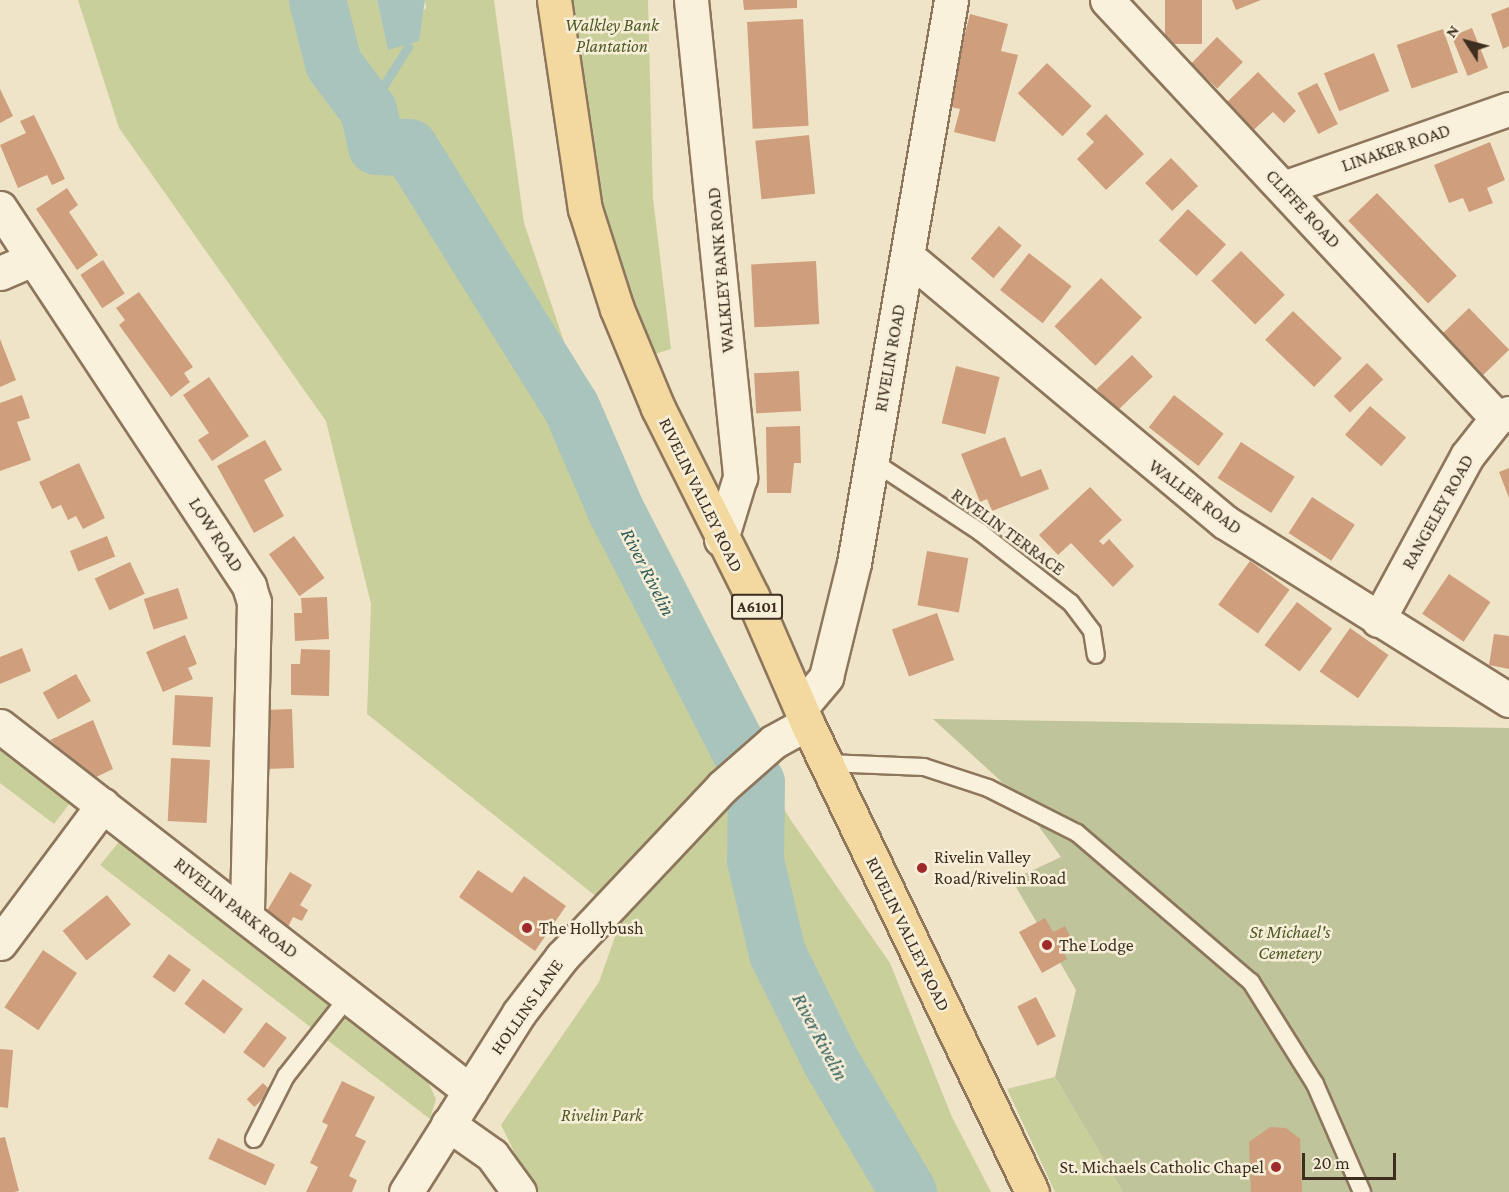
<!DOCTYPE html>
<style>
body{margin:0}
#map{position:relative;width:1509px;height:1192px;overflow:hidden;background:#f0e4c8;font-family:"Crimson Pro",serif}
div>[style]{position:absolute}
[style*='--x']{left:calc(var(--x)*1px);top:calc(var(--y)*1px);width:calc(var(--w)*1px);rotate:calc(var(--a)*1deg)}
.green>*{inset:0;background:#c9cf9b}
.cemetery>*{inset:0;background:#bfc49a}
.water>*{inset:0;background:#a9c4bc}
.stream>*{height:9px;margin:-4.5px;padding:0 4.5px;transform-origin:4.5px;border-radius:4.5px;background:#a9c4bc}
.river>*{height:57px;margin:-28.5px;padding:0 28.5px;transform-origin:28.5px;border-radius:28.5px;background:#a9c4bc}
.building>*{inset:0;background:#cf9f7d;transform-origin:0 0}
.roads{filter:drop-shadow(2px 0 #8d765c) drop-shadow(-2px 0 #8d765c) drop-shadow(0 2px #8d765c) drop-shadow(0 -2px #8d765c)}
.service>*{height:16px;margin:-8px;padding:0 8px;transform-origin:8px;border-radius:8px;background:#faf1dc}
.minor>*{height:33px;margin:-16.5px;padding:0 16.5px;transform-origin:16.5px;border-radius:16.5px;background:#faf1dc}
.primary>*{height:33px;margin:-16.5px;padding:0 16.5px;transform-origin:16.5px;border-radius:16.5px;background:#f3d9a0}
.dots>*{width:16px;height:16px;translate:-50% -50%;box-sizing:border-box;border:3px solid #f7eed8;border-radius:50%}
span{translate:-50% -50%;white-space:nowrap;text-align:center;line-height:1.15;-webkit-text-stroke:5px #f7eed8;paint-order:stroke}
.shield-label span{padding:2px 4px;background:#f7eed8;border:2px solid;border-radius:4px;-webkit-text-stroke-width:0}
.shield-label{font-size:16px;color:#3d2e20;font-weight:700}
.park-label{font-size:18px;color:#4d5a26;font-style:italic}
.street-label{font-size:18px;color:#3d2e20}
.poi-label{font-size:18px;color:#3d2e20}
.left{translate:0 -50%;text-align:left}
.right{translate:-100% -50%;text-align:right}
.water-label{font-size:20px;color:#2f5d5a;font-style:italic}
.north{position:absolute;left:1437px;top:12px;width:60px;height:60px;-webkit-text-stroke:4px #f7eed8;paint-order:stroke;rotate:306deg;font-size:16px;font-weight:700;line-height:24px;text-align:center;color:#3d2e20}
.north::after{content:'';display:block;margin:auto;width:21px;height:27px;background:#3d2e20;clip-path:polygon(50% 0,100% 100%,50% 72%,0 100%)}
.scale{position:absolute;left:1302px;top:1153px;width:94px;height:27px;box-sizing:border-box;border:3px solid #3d2e20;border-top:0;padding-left:8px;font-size:18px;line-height:21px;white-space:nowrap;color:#3d2e20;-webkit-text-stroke:4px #f7eed8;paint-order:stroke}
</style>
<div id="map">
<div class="green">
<i style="clip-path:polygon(78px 0,377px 0,388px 49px,426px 8px,425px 0,494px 0,524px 223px,589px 416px,719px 698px,790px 819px,890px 963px,952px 1117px,991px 1192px,534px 1192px,501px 1125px,599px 982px,622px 917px,367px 714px,371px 604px,326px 421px,119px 128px)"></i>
<i style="clip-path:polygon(570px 0,648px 0,653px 198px,671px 349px,636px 360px,610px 250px)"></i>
<i style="clip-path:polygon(0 749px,70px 803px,54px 824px,0 783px)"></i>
<i style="clip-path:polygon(119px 842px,423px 1072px,436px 1099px,430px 1119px,100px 865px)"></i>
<i style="clip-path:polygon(1055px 1077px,1123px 1192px,1055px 1192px,1007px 1089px)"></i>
</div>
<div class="cemetery">
<i style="clip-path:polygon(933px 719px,1509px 728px,1509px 1192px,1123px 1192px,1055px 1077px,1076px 990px,1012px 880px,1061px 857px,1016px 795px)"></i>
</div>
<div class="water">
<i style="clip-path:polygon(377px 0,425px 0,419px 41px,388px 50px)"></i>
</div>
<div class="stream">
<i style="--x:368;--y:110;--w:75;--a:-57.6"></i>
</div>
<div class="river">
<i style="--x:317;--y:0;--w:65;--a:75.7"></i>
<i style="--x:333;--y:63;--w:59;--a:53.3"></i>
<i style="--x:368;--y:110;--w:37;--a:77"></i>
<i style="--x:376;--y:146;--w:33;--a:2"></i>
<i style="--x:409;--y:147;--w:306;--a:58.1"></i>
<i style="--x:571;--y:407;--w:113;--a:66.6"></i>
<i style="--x:616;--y:511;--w:305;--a:62.7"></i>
<i style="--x:756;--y:782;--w:78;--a:90.7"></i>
<i style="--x:755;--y:860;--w:96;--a:76.7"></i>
<i style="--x:777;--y:953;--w:119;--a:63.6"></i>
<i style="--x:830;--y:1060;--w:153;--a:59.4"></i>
</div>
<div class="building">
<i style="clip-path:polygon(743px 0,797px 0,797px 8px,744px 10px)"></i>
<i style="left:1165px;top:0;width:37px;height:44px"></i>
<i style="clip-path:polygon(1232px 0,1261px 0,1236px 10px)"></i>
<i style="clip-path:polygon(1509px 7px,1509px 46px,1503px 49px,1491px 14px)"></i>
<i style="clip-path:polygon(970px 14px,1008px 24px,1001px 51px,1018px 55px,995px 142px,954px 132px,960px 109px,946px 106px)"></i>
<i style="left:803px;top:19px;width:107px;height:56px;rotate:87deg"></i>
<i style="left:1472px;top:28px;width:43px;height:22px;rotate:68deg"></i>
<i style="left:1443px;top:29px;width:46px;height:49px;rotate:71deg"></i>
<i style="left:1217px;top:37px;width:36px;height:37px;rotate:44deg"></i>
<i style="left:1374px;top:53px;width:41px;height:54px;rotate:68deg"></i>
<i style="left:1047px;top:63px;width:62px;height:42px;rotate:44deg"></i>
<i style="clip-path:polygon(1258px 72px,1296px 111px,1284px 123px,1273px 112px,1247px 136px,1221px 108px)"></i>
<i style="left:1317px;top:83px;width:46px;height:22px;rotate:63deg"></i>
<i style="clip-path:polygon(0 89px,13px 116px,0 123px)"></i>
<i style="clip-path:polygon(1106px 114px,1144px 154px,1106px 190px,1077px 159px,1094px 142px,1086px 134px)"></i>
<i style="clip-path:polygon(34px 115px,65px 179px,52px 185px,47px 175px,18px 188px,0 145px,26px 133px,20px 121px)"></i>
<i style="left:809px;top:135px;width:59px;height:54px;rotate:84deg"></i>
<i style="clip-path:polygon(1490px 142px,1505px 180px,1487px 188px,1493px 203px,1469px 212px,1463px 198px,1449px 203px,1434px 165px)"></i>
<i style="left:1171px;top:158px;width:39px;height:36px;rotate:46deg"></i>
<i style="clip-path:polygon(67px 188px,78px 205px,69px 212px,98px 255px,77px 270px,36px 209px)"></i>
<i style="left:1377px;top:193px;width:115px;height:40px;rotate:46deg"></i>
<i style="left:1188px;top:209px;width:52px;height:43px;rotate:43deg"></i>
<i style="left:999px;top:226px;width:30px;height:43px;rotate:41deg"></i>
<i style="left:1241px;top:251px;width:62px;height:42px;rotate:45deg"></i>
<i style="left:1029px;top:253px;width:54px;height:47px;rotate:38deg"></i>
<i style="left:103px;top:260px;width:40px;height:27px;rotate:57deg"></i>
<i style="left:816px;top:261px;width:63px;height:65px;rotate:87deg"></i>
<i style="left:1101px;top:278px;width:57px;height:67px;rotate:44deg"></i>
<i style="clip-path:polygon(139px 292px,193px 367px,184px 373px,190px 382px,171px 397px,119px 325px,125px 320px,116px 308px)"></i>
<i style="left:1469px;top:308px;width:58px;height:40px;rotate:46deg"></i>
<i style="left:1293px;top:311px;width:68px;height:40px;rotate:44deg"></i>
<i style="clip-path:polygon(0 339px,16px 380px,0 387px)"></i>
<i style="left:1132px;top:355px;width:30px;height:49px;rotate:46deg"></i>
<i style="left:1367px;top:363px;width:23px;height:47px;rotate:45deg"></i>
<i style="left:956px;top:366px;width:45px;height:59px;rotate:14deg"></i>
<i style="left:799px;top:371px;width:40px;height:45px;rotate:87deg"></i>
<i style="clip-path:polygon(209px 377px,249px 436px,212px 461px,198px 440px,209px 433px,183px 395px)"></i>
<i style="clip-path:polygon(22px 395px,30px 418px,17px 422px,31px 460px,0 471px,0 403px)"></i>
<i style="left:1174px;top:395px;width:63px;height:41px;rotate:38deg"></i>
<i style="left:1370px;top:406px;width:48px;height:38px;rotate:41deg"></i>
<i style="clip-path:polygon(800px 426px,801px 463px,794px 463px,791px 493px,767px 493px,766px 427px)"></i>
<i style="clip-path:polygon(1005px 437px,1021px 477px,1041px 469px,1049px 489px,992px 511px,987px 499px,980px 502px,961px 454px)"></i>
<i style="clip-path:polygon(265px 440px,282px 470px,264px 480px,284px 516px,254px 533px,217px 466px)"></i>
<i style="left:1241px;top:442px;width:64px;height:43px;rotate:33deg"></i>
<i style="clip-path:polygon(79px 463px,105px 518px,83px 529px,76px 516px,68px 520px,61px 505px,52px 509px,39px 482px)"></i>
<i style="clip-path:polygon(1509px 468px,1509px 498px,1499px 472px)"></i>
<i style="clip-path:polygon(1090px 487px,1122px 520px,1099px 541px,1103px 545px,1109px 539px,1134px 566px,1113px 587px,1071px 543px,1058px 555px,1039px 535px)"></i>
<i style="left:1312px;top:497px;width:51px;height:43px;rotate:33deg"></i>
<i style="left:107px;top:536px;width:22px;height:40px;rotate:68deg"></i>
<i style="left:294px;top:536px;width:52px;height:31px;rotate:54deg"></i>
<i style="left:927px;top:551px;width:42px;height:55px;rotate:10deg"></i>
<i style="left:1250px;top:561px;width:49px;height:54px;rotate:36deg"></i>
<i style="left:130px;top:562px;width:35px;height:39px;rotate:65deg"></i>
<i style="left:1449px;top:574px;width:50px;height:48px;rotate:34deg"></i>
<i style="left:178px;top:588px;width:32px;height:36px;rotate:72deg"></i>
<i style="clip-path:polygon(327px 597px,329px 639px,295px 641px,294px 613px,302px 613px,301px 598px)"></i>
<i style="left:1297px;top:602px;width:44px;height:54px;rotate:37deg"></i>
<i style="left:937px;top:613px;width:50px;height:48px;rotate:70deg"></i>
<i style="left:1350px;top:628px;width:47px;height:53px;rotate:35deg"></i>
<i style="clip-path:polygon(1494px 634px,1509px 636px,1509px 669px,1489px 665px)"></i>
<i style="clip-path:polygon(185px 635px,197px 664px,188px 668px,193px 679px,163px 692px,146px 652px)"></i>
<i style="clip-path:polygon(22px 648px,31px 671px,0 684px,0 657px)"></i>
<i style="clip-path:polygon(301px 649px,330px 650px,329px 696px,291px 695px,291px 664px,300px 664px)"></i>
<i style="left:76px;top:674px;width:31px;height:38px;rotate:61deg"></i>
<i style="left:175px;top:695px;width:38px;height:50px;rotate:3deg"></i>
<i style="left:292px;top:709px;width:59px;height:28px;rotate:88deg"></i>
<i style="clip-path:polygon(93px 720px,113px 769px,94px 778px,50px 740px)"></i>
<i style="left:171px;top:758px;width:39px;height:63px;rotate:3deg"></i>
<i style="clip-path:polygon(478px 870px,512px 893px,524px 876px,566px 906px,535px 951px,459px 897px)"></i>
<i style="clip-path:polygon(290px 872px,312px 885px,300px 905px,308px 910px,302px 921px,293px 917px,288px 927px,265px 914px)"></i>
<i style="left:107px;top:895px;width:38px;height:57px;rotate:51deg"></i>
<i style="clip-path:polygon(1045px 918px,1053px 932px,1065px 926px,1073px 942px,1061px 948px,1067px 959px,1042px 973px,1019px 932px)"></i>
<i style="left:43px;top:950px;width:41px;height:69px;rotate:34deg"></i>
<i style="left:169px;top:954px;width:27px;height:28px;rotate:36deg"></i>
<i style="left:203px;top:979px;width:50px;height:31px;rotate:37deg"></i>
<i style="left:1036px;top:997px;width:44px;height:21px;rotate:63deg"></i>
<i style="left:266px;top:1022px;width:26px;height:38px;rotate:37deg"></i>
<i style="clip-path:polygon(0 1049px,13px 1050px,8px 1108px,0 1107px)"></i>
<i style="clip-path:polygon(342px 1081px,375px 1097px,355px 1136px,366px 1141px,349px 1176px,357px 1180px,352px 1192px,306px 1192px,318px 1167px,310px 1163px,328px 1125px,322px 1122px)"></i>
<i style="left:263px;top:1083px;width:11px;height:23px;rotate:45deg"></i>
<i style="clip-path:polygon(1270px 1127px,1286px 1128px,1300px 1139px,1302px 1192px,1251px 1192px,1249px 1142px)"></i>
<i style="clip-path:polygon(5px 1137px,19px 1191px,14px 1192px,0 1192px,0 1138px)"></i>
<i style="left:218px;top:1138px;width:63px;height:23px;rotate:25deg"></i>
</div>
<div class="roads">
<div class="service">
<i style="--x:871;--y:460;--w:131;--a:33.4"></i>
<i style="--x:980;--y:532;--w:115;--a:38"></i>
<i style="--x:1071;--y:603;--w:35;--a:53"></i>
<i style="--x:1092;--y:631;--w:24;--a:81"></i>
<i style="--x:827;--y:763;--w:97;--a:2.4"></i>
<i style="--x:924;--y:767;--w:67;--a:18.2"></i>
<i style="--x:988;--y:788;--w:100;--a:26.8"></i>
<i style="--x:1077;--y:833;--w:229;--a:40.6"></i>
<i style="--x:1251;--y:982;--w:120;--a:57.9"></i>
<i style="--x:1315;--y:1084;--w:118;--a:66.5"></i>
<i style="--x:254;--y:1139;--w:71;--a:-63.1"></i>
<i style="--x:286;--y:1076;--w:102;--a:-51.8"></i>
</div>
<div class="minor">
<i style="--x:691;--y:0;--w:480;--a:84.1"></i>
<i style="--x:740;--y:477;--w:65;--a:107"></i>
<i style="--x:1107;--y:0;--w:572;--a:46.98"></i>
<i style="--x:1283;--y:188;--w:239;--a:-19.3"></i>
<i style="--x:0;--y:208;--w:453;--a:56.6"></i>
<i style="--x:249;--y:586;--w:17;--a:73"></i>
<i style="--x:254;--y:602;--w:315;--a:91.3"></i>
<i style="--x:908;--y:257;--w:413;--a:39.9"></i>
<i style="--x:1225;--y:522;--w:335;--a:32.1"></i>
<i style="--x:0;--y:273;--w:36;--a:-23"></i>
<i style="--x:1378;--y:620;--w:187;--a:-61.5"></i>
<i style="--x:1467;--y:456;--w:48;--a:-51.7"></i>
<i style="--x:1497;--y:418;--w:13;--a:-23"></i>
<i style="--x:802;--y:706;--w:38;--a:-50"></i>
<i style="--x:826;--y:677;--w:117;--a:-76.2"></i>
<i style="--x:854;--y:563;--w:571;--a:-80.22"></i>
<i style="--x:0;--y:726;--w:595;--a:37.83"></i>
<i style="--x:0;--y:943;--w:172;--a:-53.3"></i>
<i style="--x:448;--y:1124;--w:54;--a:35.2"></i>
<i style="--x:492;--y:1155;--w:46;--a:53.9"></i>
<i style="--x:406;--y:1192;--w:212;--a:-57.7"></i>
<i style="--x:519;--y:1013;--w:71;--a:-52.5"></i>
<i style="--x:562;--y:957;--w:233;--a:-46.7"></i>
<i style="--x:722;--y:787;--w:68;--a:-41.4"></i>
<i style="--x:773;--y:742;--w:39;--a:-29"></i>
</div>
<div class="primary">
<i style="--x:554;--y:0;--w:211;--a:81.6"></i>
<i style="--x:585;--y:209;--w:105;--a:72.3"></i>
<i style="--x:617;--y:309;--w:107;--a:67.5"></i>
<i style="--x:658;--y:408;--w:210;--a:63.4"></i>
<i style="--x:752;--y:596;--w:138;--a:66.6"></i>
<i style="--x:807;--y:723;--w:520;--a:64.37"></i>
</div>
</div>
<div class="dots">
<i style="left:922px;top:868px;background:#9e2a2b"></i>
<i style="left:527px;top:928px;background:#9e2a2b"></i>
<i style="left:1047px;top:945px;background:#9e2a2b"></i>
<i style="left:1276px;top:1167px;background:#9e2a2b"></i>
</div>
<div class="shield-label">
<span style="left:757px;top:607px">A6101</span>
</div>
<div class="park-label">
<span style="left:612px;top:36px">Walkley Bank<br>Plantation</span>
<span style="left:1290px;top:943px">St Michael's<br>Cemetery</span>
<span style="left:602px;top:1115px">Rivelin Park</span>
</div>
<div class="street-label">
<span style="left:1396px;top:148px;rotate:-19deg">LINAKER ROAD</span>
<span style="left:1303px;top:209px;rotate:47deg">CLIFFE ROAD</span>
<span style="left:721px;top:270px;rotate:-95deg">WALKLEY BANK ROAD</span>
<span style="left:890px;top:358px;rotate:-80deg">RIVELIN ROAD</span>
<span style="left:701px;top:495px;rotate:64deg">RIVELIN VALLEY ROAD</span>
<span style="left:1195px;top:497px;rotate:37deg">WALLER ROAD</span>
<span style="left:1438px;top:512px;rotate:-61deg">RANGELEY ROAD</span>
<span style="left:1008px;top:532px;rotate:36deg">RIVELIN TERRACE</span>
<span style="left:216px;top:535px;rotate:57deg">LOW ROAD</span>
<span style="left:236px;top:908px;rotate:38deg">RIVELIN PARK ROAD</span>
<span style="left:908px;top:934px;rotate:64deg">RIVELIN VALLEY ROAD</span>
<span style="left:527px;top:1007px;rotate:-55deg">HOLLINS LANE</span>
</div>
<div class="poi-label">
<span class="left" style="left:934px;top:868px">Rivelin Valley<br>Road/Rivelin Road</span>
<span class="left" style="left:539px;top:928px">The Hollybush</span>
<span class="left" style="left:1059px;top:945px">The Lodge</span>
<span class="right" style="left:1264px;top:1167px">St. Michaels Catholic Chapel</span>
</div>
<div class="water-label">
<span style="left:648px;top:572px;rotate:63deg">River Rivelin</span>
<span style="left:820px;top:1037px;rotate:62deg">River Rivelin</span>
</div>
<div class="north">N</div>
<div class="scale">20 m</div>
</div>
